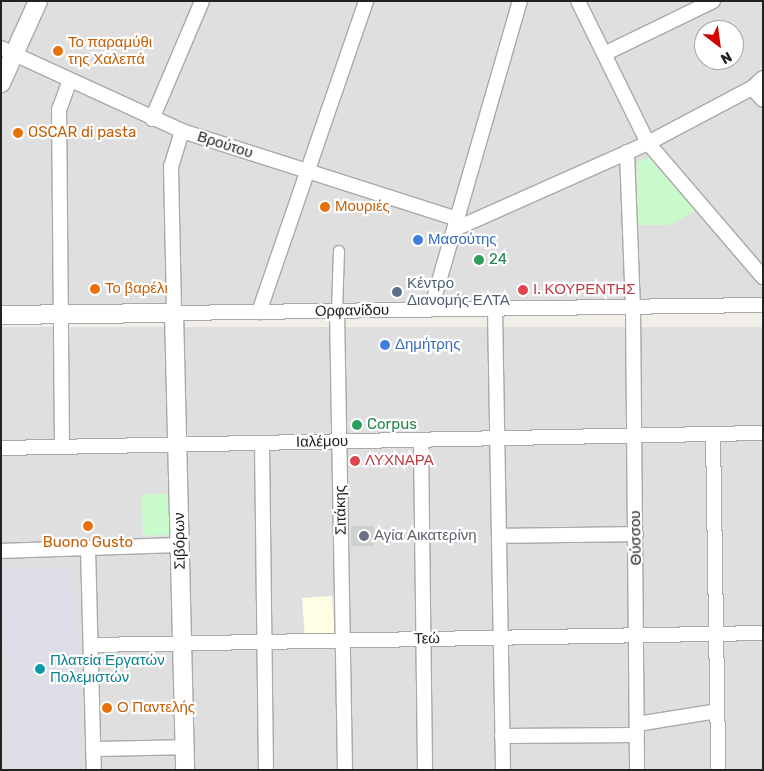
<!DOCTYPE html>
<meta charset="utf-8">
<style>
body{margin:0}
#map{position:relative;width:764px;height:771px;overflow:hidden;background:#f2efe9;font-family:Rubik,sans-serif}
div>[style]{position:absolute}
[style*='--x']{left:calc(var(--x)*1px);top:calc(var(--y)*1px);width:calc(var(--w)*1px);rotate:calc(var(--a)*1deg)}
.residential>*{inset:0;background:#e0dfdf;transform-origin:0 0}
.education>*{inset:0;background:#ffffe5;transform-origin:0 0}
.religious>*{inset:0;background:#d0d0d0;transform-origin:0 0}
.park>*{inset:0;background:#c8facc;transform-origin:0 0}
.plaza>*{inset:0;background:#dddde8;transform-origin:0 0}
.roads{filter:drop-shadow(1px 0 #a9a9a9) drop-shadow(-1px 0 #a9a9a9) drop-shadow(0 1px #a9a9a9) drop-shadow(0 -1px #a9a9a9)}
.pedestrian>*{height:10px;margin:-5px;padding:0 5px;transform-origin:5px;border-radius:5px;background:#fff}
.minor>*{height:14px;margin:-7px;padding:0 7px;transform-origin:7px;border-radius:7px;background:#fff}
.tertiary>*{height:18px;margin:-9px;padding:0 9px;transform-origin:9px;border-radius:9px;background:#fff}
.dots>*{width:14px;height:14px;translate:-50% -50%;box-sizing:border-box;border:2px solid #fff;border-radius:50%}
span{translate:-50% -50%;white-space:nowrap;text-align:center;line-height:1.15;-webkit-text-stroke:4.5px #fff;paint-order:stroke}
.food-label{font-size:15px;color:#c56008}
.left{translate:0 -50%;text-align:left}
.street-label{font-size:15px;color:#222}
.shop-label{font-size:15px;color:#366cbe}
.leisure-label{font-size:15px;color:#27864d}
.service-label{font-size:15px;color:#4e5e75}
.health-label{font-size:15px;color:#be3a42}
.worship-label{font-size:15px;color:#5b616d}
.culture-label{font-size:15px;color:#0d838f}
.frame{position:absolute;inset:0;border:2px solid #222;pointer-events:none}
.north{position:absolute;left:694px;top:20px;width:50px;height:50px;box-sizing:border-box;background:#fff;border:1px solid #a7a7a7;border-radius:50%;rotate:150deg;font-size:14px;font-weight:700;line-height:20px;text-align:center;color:#222}
.north::after{content:'';display:block;margin:auto;width:18px;height:22px;background:#d40000;clip-path:polygon(50% 0,100% 100%,50% 72%,0 100%)}
</style>
<div id="map">
<div class="residential">
<i style="clip-path:polygon(evenodd,1px 1px,763px 1px,763px 313px,1px 314px,1px 1px,704px 30px,734px 30px,734px 60px,704px 60px,704px 30px)"></i>
<i style="left:763px;top:327px;width:443px;height:762px;rotate:90deg"></i>
</div>
<div class="education">
<i style="left:332px;top:596px;width:40px;height:30px;rotate:86deg"></i>
</div>
<div class="religious">
<i style="left:374px;top:526px;width:20px;height:23px;rotate:90deg"></i>
</div>
<div class="park">
<i style="clip-path:polygon(651px 157px,695px 211px,669px 225px,637px 225px,637px 162px)"></i>
<i style="left:170px;top:494px;width:41px;height:28px;rotate:89deg"></i>
</div>
<div class="plaza">
<i style="left:74px;top:566px;width:204px;height:73px;rotate:88deg"></i>
</div>
<div class="roads">
<div class="pedestrian">
<i style="--x:337;--y:311;--w:60;--a:-88.1"></i>
</div>
<div class="minor">
<i style="--x:578;--y:1;--w:158;--a:63.8"></i>
<i style="--x:648;--y:143;--w:177;--a:49.4"></i>
<i style="--x:1;--y:48;--w:199;--a:24.6"></i>
<i style="--x:182;--y:131;--w:290;--a:17.7"></i>
<i style="--x:604;--y:54;--w:121;--a:-25.9"></i>
<i style="--x:752;--y:88;--w:16;--a:47"></i>
<i style="--x:152;--y:119;--w:128;--a:-67"></i>
<i style="--x:182;--y:131;--w:37;--a:107"></i>
<i style="--x:171;--y:166;--w:147;--a:88.8"></i>
<i style="--x:174;--y:313;--w:589;--a:-0.78"></i>
<i style="--x:627;--y:152;--w:155;--a:87.8"></i>
<i style="--x:633;--y:307;--w:463;--a:89.5"></i>
<i style="--x:455;--y:229;--w:211;--a:-24"></i>
<i style="--x:648;--y:143;--w:118;--a:-27.9"></i>
<i style="--x:752;--y:88;--w:15;--a:-42"></i>
<i style="--x:431;--y:309;--w:321;--a:-73.9"></i>
<i style="--x:495;--y:309;--w:461;--a:89"></i>
<i style="--x:337;--y:311;--w:459;--a:89"></i>
<i style="--x:259;--y:312;--w:329;--a:-71"></i>
<i style="--x:713;--y:434;--w:336;--a:89.1"></i>
<i style="--x:421;--y:441;--w:329;--a:89.3"></i>
<i style="--x:262;--y:443;--w:327;--a:89.3"></i>
<i style="--x:62;--y:446;--w:336;--a:-90.5"></i>
<i style="--x:59;--y:110;--w:30;--a:-70"></i>
<i style="--x:1;--y:448;--w:762;--a:-1.13"></i>
<i style="--x:499;--y:536;--w:137;--a:-0.8"></i>
<i style="--x:88;--y:548;--w:222;--a:88.5"></i>
<i style="--x:1;--y:551;--w:179;--a:-1.9"></i>
<i style="--x:91;--y:645;--w:672;--a:-1.02"></i>
<i style="--x:637;--y:724;--w:81;--a:-9.2"></i>
<i style="--x:502;--y:736;--w:135;--a:-0.4"></i>
<i style="--x:93;--y:749;--w:92;--a:-1.2"></i>
</div>
<div class="tertiary">
<i style="--x:1;--y:83;--w:90;--a:-65.7"></i>
<i style="--x:1;--y:315;--w:173;--a:-0.7"></i>
<i style="--x:174;--y:313;--w:457;--a:88.6"></i>
</div>
</div>
<div class="dots">
<i style="left:58px;top:51px;background:#e8710a"></i>
<i style="left:18px;top:133px;background:#e8710a"></i>
<i style="left:325px;top:207px;background:#e8710a"></i>
<i style="left:418px;top:240px;background:#3f7fe0"></i>
<i style="left:479px;top:260px;background:#2e9e5b"></i>
<i style="left:95px;top:289px;background:#e8710a"></i>
<i style="left:523px;top:290px;background:#e0444e"></i>
<i style="left:397px;top:292px;background:#5c6f8a"></i>
<i style="left:385px;top:345px;background:#3f7fe0"></i>
<i style="left:357px;top:425px;background:#2e9e5b"></i>
<i style="left:355px;top:461px;background:#e0444e"></i>
<i style="left:88px;top:526px;background:#e8710a"></i>
<i style="left:364px;top:536px;background:#6b7280"></i>
<i style="left:40px;top:669px;background:#0f9aa8"></i>
<i style="left:107px;top:708px;background:#e8710a"></i>
</div>
<div class="food-label">
<span class="left" style="left:68px;top:51px">Το παραμύθι<br>της Χαλεπά</span>
<span class="left" style="left:28px;top:133px">OSCAR di pasta</span>
<span class="left" style="left:335px;top:207px">Μουριές</span>
<span class="left" style="left:105px;top:289px">Το βαρέλι</span>
<span style="left:88px;top:543px">Buono Gusto</span>
<span class="left" style="left:117px;top:708px">Ο Παντελής</span>
</div>
<div class="street-label">
<span style="left:225px;top:145px;rotate:18deg">Βρούτου</span>
<span style="left:352px;top:311px;rotate:-1deg">Ορφανίδου</span>
<span style="left:322px;top:442px;rotate:-1deg">Ιαλέμου</span>
<span style="left:341px;top:510px;rotate:-91deg">Σιτάκης</span>
<span style="left:636px;top:538px;rotate:-91deg">Θύσσου</span>
<span style="left:180px;top:541px;rotate:-91deg">Σιβόρων</span>
<span style="left:427px;top:639px;rotate:-1deg">Τεώ</span>
</div>
<div class="shop-label">
<span class="left" style="left:428px;top:240px">Μασούτης</span>
<span class="left" style="left:395px;top:345px">Δημήτρης</span>
</div>
<div class="leisure-label">
<span class="left" style="left:489px;top:260px">24</span>
<span class="left" style="left:367px;top:425px">Corpus</span>
</div>
<div class="service-label">
<span class="left" style="left:407px;top:292px">Κέντρο<br>Διανομής ΕΛΤΑ</span>
</div>
<div class="health-label">
<span class="left" style="left:533px;top:290px">Ι. ΚΟΥΡΕΝΤΗΣ</span>
<span class="left" style="left:365px;top:461px">ΛΥΧΝΑΡΑ</span>
</div>
<div class="worship-label">
<span class="left" style="left:374px;top:536px">Αγία Αικατερίνη</span>
</div>
<div class="culture-label">
<span class="left" style="left:50px;top:669px">Πλατεία Εργατών<br>Πολεμιστών</span>
</div>
<div class="frame"></div>
<div class="north">N</div>
</div>
